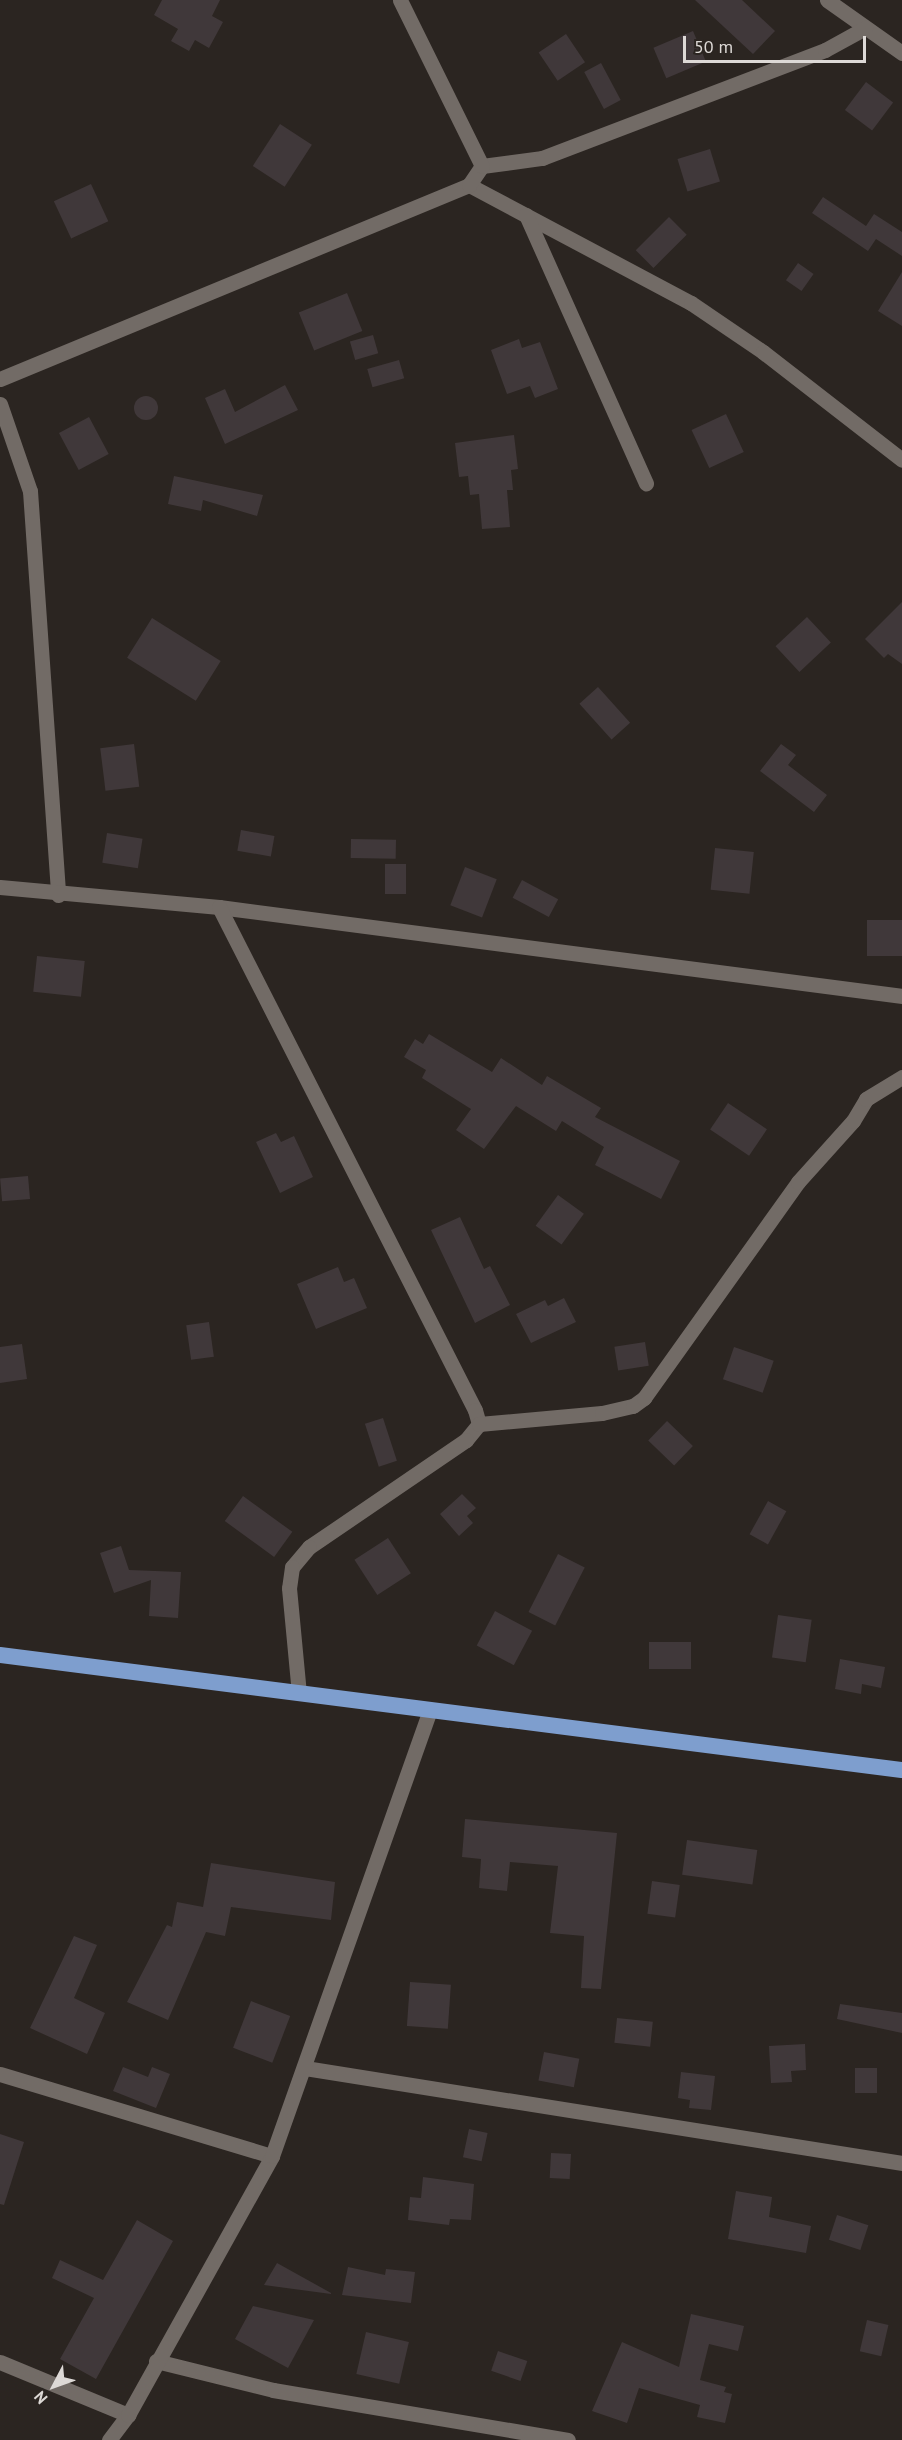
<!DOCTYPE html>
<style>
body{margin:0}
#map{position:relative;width:902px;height:2440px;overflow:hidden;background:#2b2521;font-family:"PT Sans",sans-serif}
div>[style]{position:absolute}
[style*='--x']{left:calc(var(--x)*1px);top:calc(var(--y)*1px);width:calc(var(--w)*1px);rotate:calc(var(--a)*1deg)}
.building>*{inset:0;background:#40383a;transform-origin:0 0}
.round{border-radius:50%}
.minor>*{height:15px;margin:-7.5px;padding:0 7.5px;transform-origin:7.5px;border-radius:7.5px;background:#726b66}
.trunk>*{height:16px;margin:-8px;padding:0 8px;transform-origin:8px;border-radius:8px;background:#7e9ece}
span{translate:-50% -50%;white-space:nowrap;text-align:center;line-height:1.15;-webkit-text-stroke:4.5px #2b2521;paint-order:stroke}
.north{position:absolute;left:24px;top:2356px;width:60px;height:60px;-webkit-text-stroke:4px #2b2521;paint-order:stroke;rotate:229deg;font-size:16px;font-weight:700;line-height:24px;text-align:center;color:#ddd9d6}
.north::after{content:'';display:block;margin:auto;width:21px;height:27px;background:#ddd9d6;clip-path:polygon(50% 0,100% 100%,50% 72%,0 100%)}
.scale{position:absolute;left:683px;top:36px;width:183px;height:27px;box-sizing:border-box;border:3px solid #ddd9d6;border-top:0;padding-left:8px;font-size:18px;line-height:21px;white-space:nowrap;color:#ddd9d6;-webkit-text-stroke:4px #2b2521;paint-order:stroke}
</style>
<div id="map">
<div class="building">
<i style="clip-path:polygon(162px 0,220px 0,212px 16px,223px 22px,209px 48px,195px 40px,189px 51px,171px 41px,178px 29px,154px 15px)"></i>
<i style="clip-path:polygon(695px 0,742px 0,775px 31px,753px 54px)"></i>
<i style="left:693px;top:31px;width:33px;height:43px;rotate:67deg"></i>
<i style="left:566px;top:34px;width:34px;height:33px;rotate:56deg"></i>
<i style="left:601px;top:63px;width:42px;height:19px;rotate:62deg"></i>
<i style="left:866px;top:82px;width:34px;height:35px;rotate:37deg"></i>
<i style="left:280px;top:124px;width:38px;height:50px;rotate:33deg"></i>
<i style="left:710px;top:149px;width:34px;height:34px;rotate:73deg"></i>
<i style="left:91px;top:184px;width:41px;height:41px;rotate:65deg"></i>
<i style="clip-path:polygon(823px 197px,866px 226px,874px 214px,902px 232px,902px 256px,876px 239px,868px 251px,812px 213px)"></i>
<i style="left:669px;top:217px;width:25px;height:47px;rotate:45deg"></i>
<i style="left:798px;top:263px;width:19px;height:21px;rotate:35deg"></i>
<i style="clip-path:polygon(902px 272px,902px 326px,878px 311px)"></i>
<i style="left:347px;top:293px;width:41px;height:52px;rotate:68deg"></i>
<i style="left:373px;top:335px;width:19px;height:24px;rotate:74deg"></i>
<i style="clip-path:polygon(519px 339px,522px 348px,540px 342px,558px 389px,535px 398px,530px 386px,507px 394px,491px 350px)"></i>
<i style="left:399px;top:360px;width:19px;height:33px;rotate:74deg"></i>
<i style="clip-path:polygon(285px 385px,298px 410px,225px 444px,205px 398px,225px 389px,235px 412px)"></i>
<i class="round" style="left:134px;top:396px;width:24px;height:24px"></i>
<i style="left:726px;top:414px;width:42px;height:38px;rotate:65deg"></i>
<i style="left:89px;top:417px;width:42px;height:34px;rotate:62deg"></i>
<i style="clip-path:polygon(514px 435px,518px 469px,511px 470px,513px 490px,507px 490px,510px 527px,482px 529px,479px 494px,470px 495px,468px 476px,459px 477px,455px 443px)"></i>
<i style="clip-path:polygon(174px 476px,263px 495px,257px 516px,203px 500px,201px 511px,168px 504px)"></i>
<i style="clip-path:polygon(902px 602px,902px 664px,888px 654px,884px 658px,865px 639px)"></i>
<i style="left:807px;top:617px;width:35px;height:43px;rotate:47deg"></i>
<i style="left:152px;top:618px;width:81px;height:47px;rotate:32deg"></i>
<i style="left:598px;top:687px;width:48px;height:25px;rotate:48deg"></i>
<i style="left:134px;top:744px;width:43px;height:34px;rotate:83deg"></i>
<i style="clip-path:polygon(781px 744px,796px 755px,788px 765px,827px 795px,814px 812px,760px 771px)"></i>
<i style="left:241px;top:830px;width:34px;height:21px;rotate:10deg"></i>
<i style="left:107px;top:833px;width:36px;height:30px;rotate:9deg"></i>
<i style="left:351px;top:839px;width:45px;height:19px;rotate:1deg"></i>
<i style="left:715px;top:848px;width:39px;height:42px;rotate:6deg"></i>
<i style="left:385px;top:864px;width:21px;height:30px"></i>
<i style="left:465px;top:867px;width:34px;height:41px;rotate:21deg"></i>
<i style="left:522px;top:880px;width:41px;height:20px;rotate:28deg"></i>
<i style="left:902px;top:920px;width:36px;height:35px;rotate:90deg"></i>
<i style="left:37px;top:956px;width:48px;height:36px;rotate:6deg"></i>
<i style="clip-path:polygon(429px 1034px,492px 1072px,501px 1058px,542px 1085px,547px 1076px,601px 1108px,595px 1117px,680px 1161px,661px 1199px,595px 1165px,604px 1147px,562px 1121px,556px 1131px,516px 1106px,484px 1149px,456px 1130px,471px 1109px,422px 1078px,426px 1070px,404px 1057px,415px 1039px,423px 1044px)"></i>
<i style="left:728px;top:1103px;width:47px;height:32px;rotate:34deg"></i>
<i style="clip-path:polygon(276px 1133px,281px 1142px,294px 1136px,313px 1177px,280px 1193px,256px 1142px)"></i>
<i style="left:28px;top:1176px;width:23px;height:28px;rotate:85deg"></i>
<i style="left:558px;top:1195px;width:32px;height:38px;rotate:36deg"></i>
<i style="clip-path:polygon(460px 1217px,484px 1269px,490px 1266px,510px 1305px,475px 1323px,431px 1230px)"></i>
<i style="clip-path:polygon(338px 1267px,344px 1282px,354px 1278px,367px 1308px,316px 1329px,297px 1284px)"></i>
<i style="clip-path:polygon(564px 1298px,576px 1322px,531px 1343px,516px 1314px,545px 1300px,548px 1306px)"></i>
<i style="left:209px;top:1322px;width:35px;height:23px;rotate:82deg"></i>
<i style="left:645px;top:1342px;width:24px;height:31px;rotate:81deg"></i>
<i style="clip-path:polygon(22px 1344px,27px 1379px,0 1383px,0 1347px)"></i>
<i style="left:734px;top:1347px;width:42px;height:34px;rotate:19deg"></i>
<i style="left:383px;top:1418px;width:45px;height:19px;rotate:72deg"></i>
<i style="left:667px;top:1421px;width:36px;height:27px;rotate:44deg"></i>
<i style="clip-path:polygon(462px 1494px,476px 1508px,467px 1516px,473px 1523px,459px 1536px,440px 1514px)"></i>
<i style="left:243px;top:1496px;width:61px;height:31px;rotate:36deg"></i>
<i style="left:768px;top:1501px;width:21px;height:38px;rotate:29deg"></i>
<i style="left:388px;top:1538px;width:42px;height:40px;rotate:57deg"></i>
<i style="clip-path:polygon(121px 1546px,129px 1570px,181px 1572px,178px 1618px,149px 1616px,151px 1580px,114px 1593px,100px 1553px)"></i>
<i style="left:558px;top:1554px;width:30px;height:65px;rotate:27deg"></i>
<i style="left:495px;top:1611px;width:42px;height:39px;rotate:28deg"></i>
<i style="left:778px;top:1615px;width:34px;height:43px;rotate:8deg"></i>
<i style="left:649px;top:1642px;width:42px;height:27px"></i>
<i style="clip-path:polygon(840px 1659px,885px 1667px,881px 1688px,862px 1684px,861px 1694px,835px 1689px)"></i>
<i style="clip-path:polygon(465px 1819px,617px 1833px,601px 1989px,581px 1988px,584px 1936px,550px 1933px,558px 1866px,510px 1862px,507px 1891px,479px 1888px,481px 1859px,462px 1857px)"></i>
<i style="left:687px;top:1840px;width:71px;height:35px;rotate:8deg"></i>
<i style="clip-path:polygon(211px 1863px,335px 1882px,331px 1920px,231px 1907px,225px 1936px,206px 1932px,168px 2020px,127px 2002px,167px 1925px,172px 1927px,177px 1902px,203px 1907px)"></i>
<i style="left:652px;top:1881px;width:28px;height:33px;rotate:8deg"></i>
<i style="clip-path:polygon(74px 1936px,97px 1945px,74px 1998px,105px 2013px,87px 2054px,30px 2028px)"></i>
<i style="left:410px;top:1982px;width:41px;height:44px;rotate:4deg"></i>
<i style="left:251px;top:2001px;width:42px;height:50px;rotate:21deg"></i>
<i style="clip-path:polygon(840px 2004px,902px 2013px,902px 2033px,837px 2019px)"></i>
<i style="left:617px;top:2018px;width:36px;height:25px;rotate:6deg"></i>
<i style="clip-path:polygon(805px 2044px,806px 2070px,791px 2071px,792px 2082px,771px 2083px,769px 2046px)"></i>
<i style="left:544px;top:2052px;width:36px;height:29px;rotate:11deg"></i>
<i style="clip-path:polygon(123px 2067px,148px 2077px,152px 2067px,170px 2074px,156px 2108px,113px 2091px)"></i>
<i style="left:855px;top:2068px;width:22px;height:25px"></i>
<i style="clip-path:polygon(681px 2072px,715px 2076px,711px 2110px,689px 2108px,690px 2100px,678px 2098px)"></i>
<i style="left:469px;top:2129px;width:19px;height:29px;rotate:12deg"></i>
<i style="clip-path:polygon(0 2134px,24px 2142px,4px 2205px,0 2204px)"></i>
<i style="left:551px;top:2153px;width:20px;height:25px;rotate:3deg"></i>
<i style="clip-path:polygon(423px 2177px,474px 2184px,471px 2220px,450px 2219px,449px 2225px,408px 2220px,410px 2197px,421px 2198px)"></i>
<i style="clip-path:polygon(736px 2191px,772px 2197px,769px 2217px,811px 2226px,806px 2253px,728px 2239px)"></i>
<i style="left:837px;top:2215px;width:33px;height:26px;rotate:18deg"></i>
<i style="clip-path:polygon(137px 2220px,173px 2241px,96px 2379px,60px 2359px,94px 2298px,52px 2278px,60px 2260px,103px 2280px)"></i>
<i style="clip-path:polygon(277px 2263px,331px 2293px,331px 2294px,264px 2285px)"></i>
<i style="clip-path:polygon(348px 2267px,385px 2275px,386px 2269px,415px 2272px,411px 2303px,342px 2295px)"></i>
<i style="clip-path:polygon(253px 2306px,314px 2320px,288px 2368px,235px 2339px)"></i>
<i style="clip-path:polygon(691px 2314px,744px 2326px,738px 2351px,709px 2344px,700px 2380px,726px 2387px,724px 2392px,732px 2394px,725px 2423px,697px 2417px,700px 2405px,639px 2388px,627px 2423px,592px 2411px,622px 2342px,679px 2367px)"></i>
<i style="left:867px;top:2320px;width:22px;height:32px;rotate:13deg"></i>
<i style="left:366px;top:2332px;width:44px;height:43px;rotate:13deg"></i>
<i style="left:498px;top:2351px;width:31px;height:21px;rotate:19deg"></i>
</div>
<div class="minor">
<i style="--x:827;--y:0;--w:92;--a:35.2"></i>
<i style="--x:482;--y:166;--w:61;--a:-7.6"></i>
<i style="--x:542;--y:158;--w:303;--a:-20.9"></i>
<i style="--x:825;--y:50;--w:46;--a:-28.8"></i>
<i style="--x:469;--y:185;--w:251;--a:28"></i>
<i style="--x:691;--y:303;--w:87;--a:34.2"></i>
<i style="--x:763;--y:352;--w:176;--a:37.8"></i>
<i style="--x:526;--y:215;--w:294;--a:65.9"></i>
<i style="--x:0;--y:379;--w:508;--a:-22.47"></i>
<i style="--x:469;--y:185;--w:23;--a:-56"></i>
<i style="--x:482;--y:166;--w:185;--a:-116.3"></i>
<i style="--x:0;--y:404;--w:92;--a:71"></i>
<i style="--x:30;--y:491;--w:405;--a:86"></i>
<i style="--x:0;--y:887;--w:220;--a:5.2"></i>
<i style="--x:219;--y:907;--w:689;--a:7.42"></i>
<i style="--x:219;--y:907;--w:564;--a:63.03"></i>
<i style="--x:475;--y:1410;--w:15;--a:74"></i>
<i style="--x:479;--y:1424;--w:21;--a:129"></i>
<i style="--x:466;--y:1440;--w:190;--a:145.7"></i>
<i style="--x:309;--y:1547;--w:26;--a:130"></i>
<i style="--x:292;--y:1567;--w:21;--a:98"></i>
<i style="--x:289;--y:1588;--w:105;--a:84.6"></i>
<i style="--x:479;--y:1424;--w:123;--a:-5.1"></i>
<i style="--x:602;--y:1413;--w:32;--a:-13"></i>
<i style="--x:633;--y:1406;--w:14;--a:-36"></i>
<i style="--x:644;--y:1398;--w:265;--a:-54.5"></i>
<i style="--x:798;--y:1182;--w:82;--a:-48"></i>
<i style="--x:853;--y:1121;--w:26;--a:-59"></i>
<i style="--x:866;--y:1099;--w:42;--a:-31.4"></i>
<i style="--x:305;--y:2068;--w:605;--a:9.04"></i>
<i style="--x:0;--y:2074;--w:284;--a:16.8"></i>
<i style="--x:156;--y:2361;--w:121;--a:13.9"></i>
<i style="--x:273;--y:2390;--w:299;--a:9.6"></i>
<i style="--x:0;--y:2362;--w:139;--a:22.5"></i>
<i style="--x:109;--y:2440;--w:31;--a:-53"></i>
<i style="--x:128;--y:2415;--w:296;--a:-60.9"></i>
<i style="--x:272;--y:2156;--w:473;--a:-70.5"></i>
</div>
<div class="trunk">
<i style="--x:0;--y:1655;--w:909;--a:7.27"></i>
</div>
<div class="north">N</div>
<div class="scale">50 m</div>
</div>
